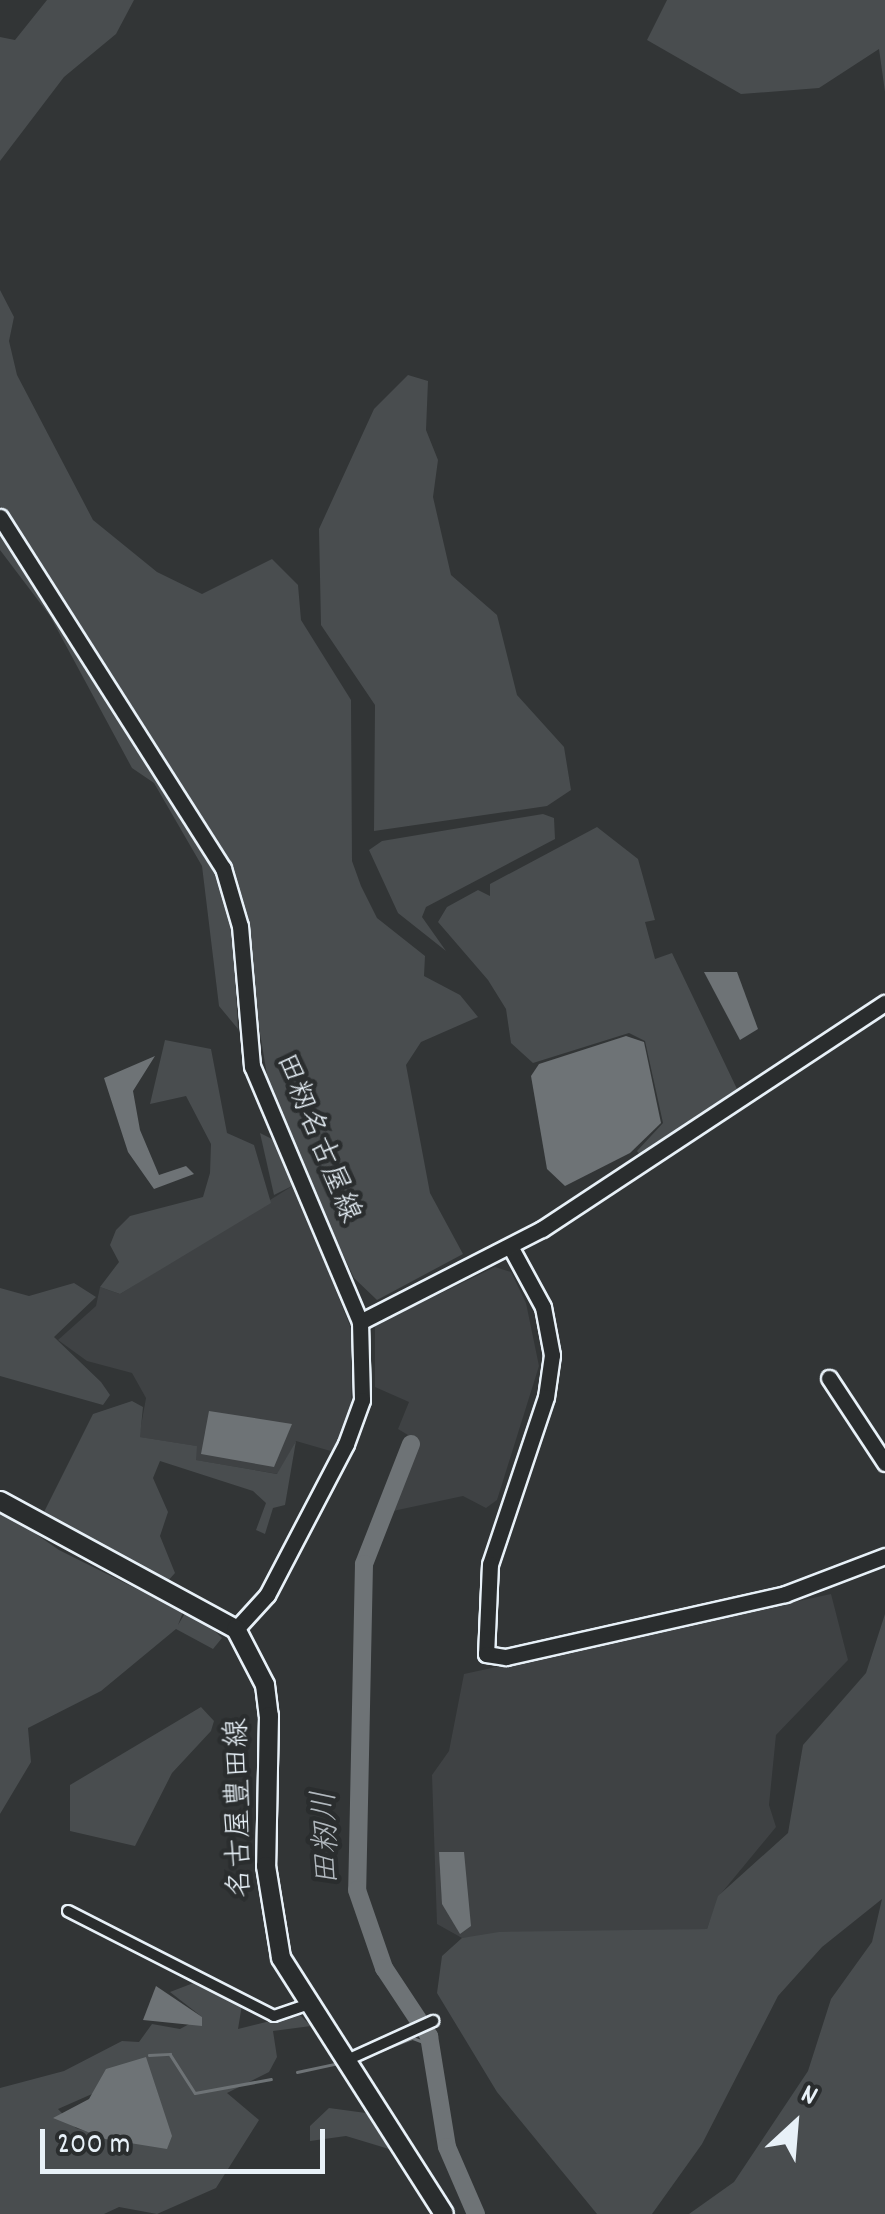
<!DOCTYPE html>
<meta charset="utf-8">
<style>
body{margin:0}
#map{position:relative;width:885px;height:2214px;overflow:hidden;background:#323536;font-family:Dekko,"Klee One",sans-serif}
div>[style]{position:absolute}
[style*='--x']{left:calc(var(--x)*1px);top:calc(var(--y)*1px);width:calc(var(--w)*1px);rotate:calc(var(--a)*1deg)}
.built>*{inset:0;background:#3f4244}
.green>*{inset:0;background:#494d4f}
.water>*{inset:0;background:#6e7376}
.stream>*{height:2.5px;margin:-1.25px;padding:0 1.25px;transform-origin:1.25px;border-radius:1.25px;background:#6e7376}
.river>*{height:18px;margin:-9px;padding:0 9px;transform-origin:9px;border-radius:9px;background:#6e7376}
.roads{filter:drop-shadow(2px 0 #e8f1f8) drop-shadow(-2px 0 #e8f1f8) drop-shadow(0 2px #e8f1f8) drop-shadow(0 -2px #e8f1f8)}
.street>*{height:10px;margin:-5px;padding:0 5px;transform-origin:5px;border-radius:5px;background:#2a2d2e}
.secondary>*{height:15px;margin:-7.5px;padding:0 7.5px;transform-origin:7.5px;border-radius:7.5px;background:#2a2d2e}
.primary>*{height:18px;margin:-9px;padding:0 9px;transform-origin:9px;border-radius:9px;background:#2a2d2e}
span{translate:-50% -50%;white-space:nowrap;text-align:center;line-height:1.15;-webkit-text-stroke:9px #2a2d2e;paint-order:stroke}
.street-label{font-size:30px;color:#e8f1f8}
.water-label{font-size:32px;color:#b1b8be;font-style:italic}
.north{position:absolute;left:745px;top:2074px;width:100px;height:100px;-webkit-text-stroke:8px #2a2d2e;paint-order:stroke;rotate:26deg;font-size:28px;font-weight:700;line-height:40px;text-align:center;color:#e8f1f8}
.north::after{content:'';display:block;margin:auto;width:35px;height:45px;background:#e8f1f8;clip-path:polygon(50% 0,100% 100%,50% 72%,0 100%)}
.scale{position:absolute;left:40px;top:2129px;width:285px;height:45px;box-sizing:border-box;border:5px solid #e8f1f8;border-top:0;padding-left:12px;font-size:30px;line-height:35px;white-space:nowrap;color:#e8f1f8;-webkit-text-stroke:8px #2a2d2e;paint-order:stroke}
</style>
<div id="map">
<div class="built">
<i style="clip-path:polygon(294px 1185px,352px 1331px,351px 1406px,334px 1452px,296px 1441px,278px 1474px,195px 1460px,196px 1446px,139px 1437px,146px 1398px,132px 1373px,87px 1361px,58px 1340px,96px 1306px,100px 1287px,120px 1294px)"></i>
<i style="clip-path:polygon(495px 1267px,511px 1272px,526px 1303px,539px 1366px,497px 1500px,486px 1508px,463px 1496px,393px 1511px,418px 1441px,398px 1429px,409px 1402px,375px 1387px,375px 1325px)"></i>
<i style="clip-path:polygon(831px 1594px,848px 1660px,776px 1735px,769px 1805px,776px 1827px,719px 1896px,707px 1929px,462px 1938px,437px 1924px,432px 1775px,449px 1751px,464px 1674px)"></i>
</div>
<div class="green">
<i style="clip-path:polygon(47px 0,134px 0,116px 34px,64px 77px,0 161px,0 37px,15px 40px)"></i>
<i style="clip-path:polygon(667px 0,885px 0,885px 92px,879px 49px,819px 88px,741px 94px,647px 40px)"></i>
<i style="clip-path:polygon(0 290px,14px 317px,9px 341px,17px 375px,93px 520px,157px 572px,202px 594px,272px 559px,298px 585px,301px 620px,351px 700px,352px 861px,361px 886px,377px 918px,425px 956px,424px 976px,460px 995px,478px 1017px,421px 1042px,406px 1065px,430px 1193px,463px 1254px,377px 1300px,354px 1278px,271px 1099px,235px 884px,0 506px)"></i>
<i style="clip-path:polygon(408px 375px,428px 381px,426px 430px,438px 460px,433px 497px,451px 575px,497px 615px,517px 695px,564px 747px,571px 790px,547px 806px,374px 831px,375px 705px,321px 625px,319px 529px,374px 409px)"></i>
<i style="clip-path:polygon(0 532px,207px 855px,232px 920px,238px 1029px,219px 1006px,202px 866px,154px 783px,132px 768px,50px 616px,0 550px)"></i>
<i style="clip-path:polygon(543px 814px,554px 818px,555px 839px,426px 907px,422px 917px,446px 951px,398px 913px,369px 850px,382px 841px)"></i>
<i style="clip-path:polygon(597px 827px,638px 859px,655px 920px,645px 922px,655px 959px,672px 953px,738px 1091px,641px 1157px,637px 1151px,663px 1123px,645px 1041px,629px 1033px,533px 1063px,511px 1043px,506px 1009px,488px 980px,438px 922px,447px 907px,478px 890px,490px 896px,490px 884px)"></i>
<i style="clip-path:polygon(165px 1040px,211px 1049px,227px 1133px,254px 1145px,271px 1203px,120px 1294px,100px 1287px,119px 1262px,110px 1245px,116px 1230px,130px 1216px,203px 1197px,210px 1173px,211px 1144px,186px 1096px,150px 1104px)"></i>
<i style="clip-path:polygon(260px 1133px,274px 1140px,294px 1185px,274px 1195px)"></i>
<i style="clip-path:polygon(74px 1283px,96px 1297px,54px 1337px,101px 1382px,110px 1395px,103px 1405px,0 1376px,0 1288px,29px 1296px)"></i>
<i style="clip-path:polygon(132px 1401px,143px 1407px,140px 1437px,197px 1446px,196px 1460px,277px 1474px,296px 1441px,285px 1505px,273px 1508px,265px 1534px,256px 1530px,266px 1503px,253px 1491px,160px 1461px,153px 1478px,168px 1512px,160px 1536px,175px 1573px,166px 1583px,40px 1520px,93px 1414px)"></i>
<i style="clip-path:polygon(0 1509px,59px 1550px,183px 1612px,178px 1625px,187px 1610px,196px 1612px,222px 1638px,213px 1649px,176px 1629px,101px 1691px,28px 1728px,31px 1762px,0 1814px)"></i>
<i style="clip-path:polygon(885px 1614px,885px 2214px,689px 2214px,734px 2182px,808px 2071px,831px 1999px,872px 1942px,882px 1899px,822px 1947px,778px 1996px,702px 2144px,652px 2214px,597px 2214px,497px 2092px,437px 1993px,442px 1956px,462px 1938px,499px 1932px,707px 1929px,718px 1896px,788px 1833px,803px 1745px,866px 1673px)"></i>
<i style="clip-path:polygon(201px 1707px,214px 1721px,211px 1731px,172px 1773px,135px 1846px,70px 1831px,70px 1785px)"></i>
<i style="clip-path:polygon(evenodd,196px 1982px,242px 2005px,238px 2029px,299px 2014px,311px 2026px,273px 2031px,277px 2057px,269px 2072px,227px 2093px,259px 2120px,216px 2188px,157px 2214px,119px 2207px,104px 2214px,0 2214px,0 2088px,64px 2071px,122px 2041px,139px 2042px,152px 2024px,180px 2029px,202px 2017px,170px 1992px,196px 1982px,92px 2094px,130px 2145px,76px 2128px,58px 2109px,92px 2094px)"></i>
<i style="clip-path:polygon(329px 2108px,366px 2113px,389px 2149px,346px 2136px,310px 2141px,310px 2126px)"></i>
</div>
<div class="water">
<i style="clip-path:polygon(704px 972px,737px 972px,758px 1029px,740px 1040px)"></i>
<i style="clip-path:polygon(626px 1036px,644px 1042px,661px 1123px,630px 1153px,565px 1186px,547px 1169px,531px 1076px,539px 1064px)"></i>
<i style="clip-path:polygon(155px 1056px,133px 1091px,140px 1130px,159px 1175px,186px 1166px,194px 1174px,154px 1189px,128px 1152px,104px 1078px)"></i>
<i style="clip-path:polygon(209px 1411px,292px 1424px,274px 1467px,201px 1454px)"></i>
<i style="clip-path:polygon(439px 1852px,464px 1852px,471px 1926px,460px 1934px,442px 1904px)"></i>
<i style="clip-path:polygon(156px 1986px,202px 2017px,202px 2026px,143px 2020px)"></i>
<i style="clip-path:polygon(146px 2057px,172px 2136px,167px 2149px,105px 2139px,53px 2118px,89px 2099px,106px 2069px)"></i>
</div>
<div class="stream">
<i style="--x:376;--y:2052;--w:40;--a:-21"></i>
<i style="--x:413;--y:2038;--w:17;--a:21"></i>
<i style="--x:149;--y:2055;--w:21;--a:-3"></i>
<i style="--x:170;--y:2054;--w:46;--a:57.3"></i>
<i style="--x:195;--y:2093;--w:77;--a:-10.4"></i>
<i style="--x:297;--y:2072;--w:43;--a:-12.1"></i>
</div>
<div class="river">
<i style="--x:411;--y:1444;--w:129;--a:111.4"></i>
<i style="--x:364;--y:1564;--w:326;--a:91.2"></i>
<i style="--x:357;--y:1890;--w:83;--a:70.9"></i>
<i style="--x:384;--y:1968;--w:82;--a:56.5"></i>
<i style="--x:429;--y:2036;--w:112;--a:80.8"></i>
<i style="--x:447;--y:2147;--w:73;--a:66.6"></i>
</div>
<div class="roads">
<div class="street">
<i style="--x:68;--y:1911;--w:231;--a:27"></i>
<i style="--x:274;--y:2016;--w:34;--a:-19"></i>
<i style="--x:345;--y:2061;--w:97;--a:-24.4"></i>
</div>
<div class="secondary">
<i style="--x:0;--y:517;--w:416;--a:57.6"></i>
<i style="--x:223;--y:868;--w:60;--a:73.7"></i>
<i style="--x:240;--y:926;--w:141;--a:85.1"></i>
<i style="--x:252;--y:1066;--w:278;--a:67.1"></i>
<i style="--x:360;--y:1322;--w:78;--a:88.5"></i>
<i style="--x:362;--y:1400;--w:47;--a:110"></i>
<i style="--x:346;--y:1444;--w:170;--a:117.6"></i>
<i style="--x:267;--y:1595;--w:46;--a:132.4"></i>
<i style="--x:511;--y:1248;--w:67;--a:61.5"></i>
<i style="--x:543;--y:1307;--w:49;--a:79.4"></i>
<i style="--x:552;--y:1355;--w:42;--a:98.1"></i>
<i style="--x:546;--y:1397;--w:176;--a:108.5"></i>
<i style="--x:490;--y:1564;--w:90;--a:92.5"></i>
<i style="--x:486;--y:1654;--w:20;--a:9"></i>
<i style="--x:506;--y:1657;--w:286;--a:-12.7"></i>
<i style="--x:785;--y:1594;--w:107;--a:-20.8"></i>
<i style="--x:360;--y:1322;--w:204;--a:-27.1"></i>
<i style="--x:542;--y:1229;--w:411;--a:-33.4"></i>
<i style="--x:829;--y:1378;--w:102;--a:56.6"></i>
</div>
<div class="primary">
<i style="--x:0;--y:1501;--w:268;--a:28.5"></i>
<i style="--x:236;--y:1629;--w:63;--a:62.6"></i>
<i style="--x:265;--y:1685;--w:31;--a:83"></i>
<i style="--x:269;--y:1716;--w:150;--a:91.1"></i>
<i style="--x:266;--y:1866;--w:93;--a:80.7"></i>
<i style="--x:281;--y:1958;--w:303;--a:57.5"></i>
</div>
</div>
<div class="street-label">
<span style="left:315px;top:1139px;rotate:68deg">田籾名古屋線</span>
<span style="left:242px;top:1808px;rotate:-91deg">名古屋豊田線</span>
</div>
<div class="water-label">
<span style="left:329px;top:1838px;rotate:-92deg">田籾川</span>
</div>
<div class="north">N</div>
<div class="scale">200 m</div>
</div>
